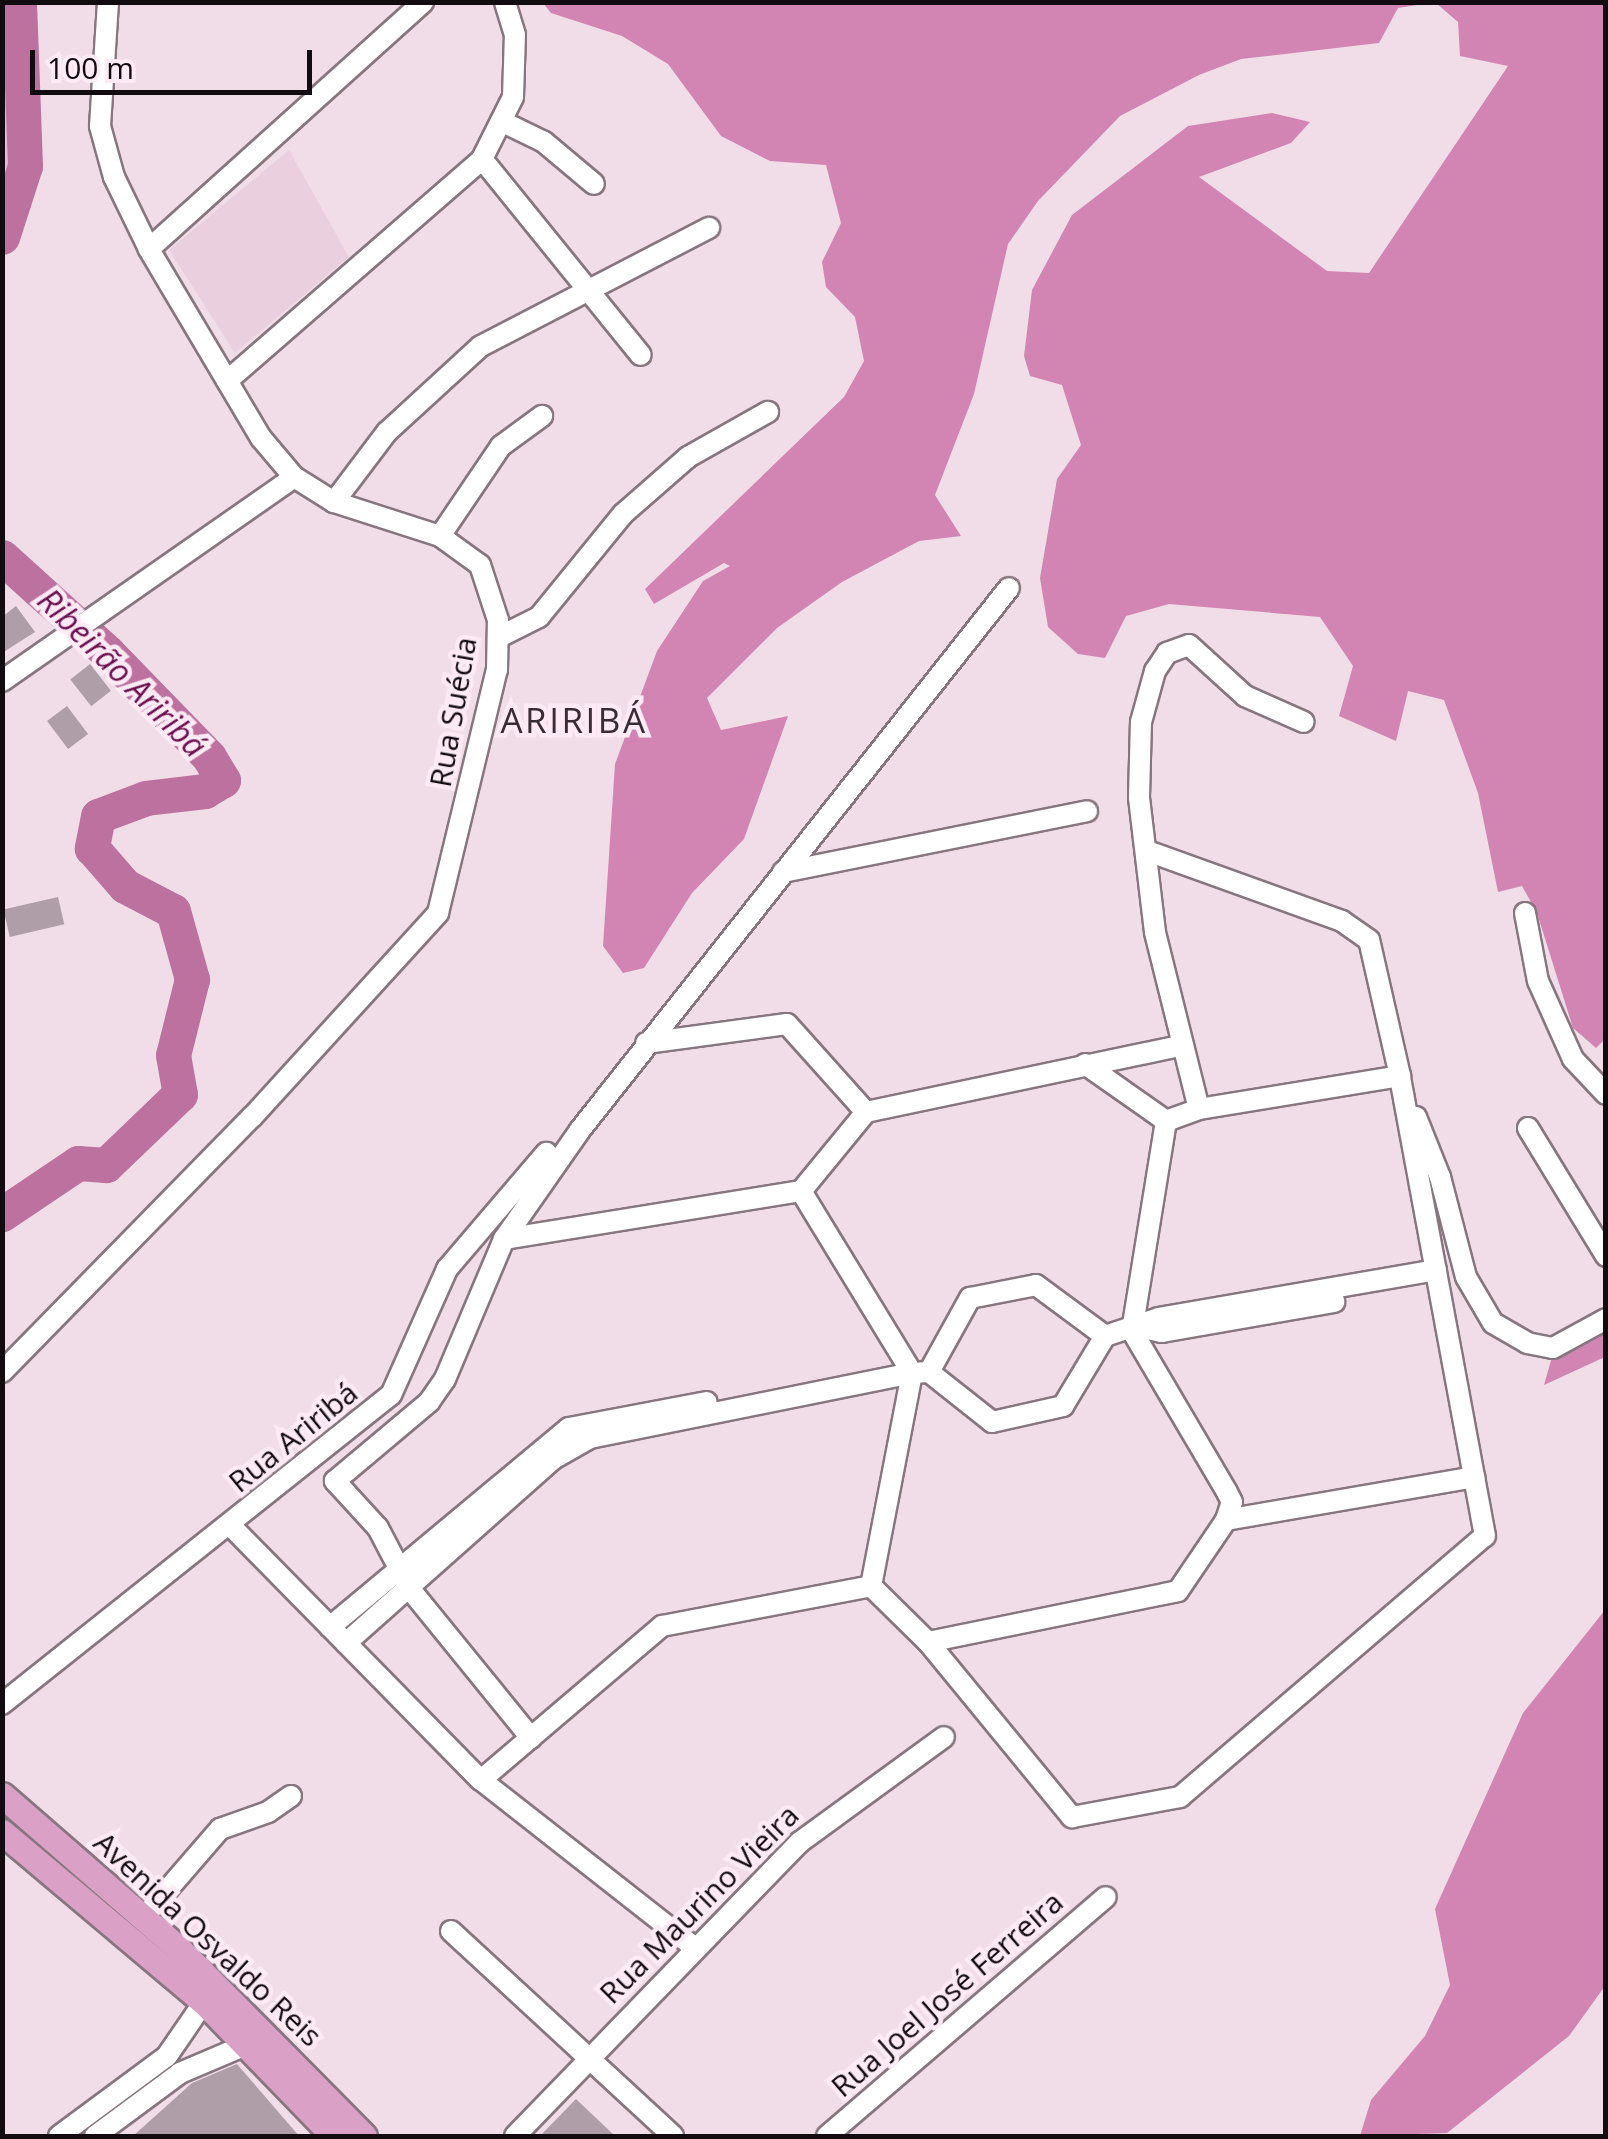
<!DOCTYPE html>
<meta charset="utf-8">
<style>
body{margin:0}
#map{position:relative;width:1608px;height:2139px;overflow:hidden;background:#f0dde7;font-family:"Open Sans",sans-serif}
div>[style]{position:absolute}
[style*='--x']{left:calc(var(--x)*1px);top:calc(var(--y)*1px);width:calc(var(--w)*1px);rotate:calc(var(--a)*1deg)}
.built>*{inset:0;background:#ead0df}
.green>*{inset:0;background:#f1b7d8}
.forest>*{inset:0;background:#d285b3}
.river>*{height:35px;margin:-17.5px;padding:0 17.5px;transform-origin:17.5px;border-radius:17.5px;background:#bc719e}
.building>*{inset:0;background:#af9ea7;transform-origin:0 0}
.roads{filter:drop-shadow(2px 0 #87767f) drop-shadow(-2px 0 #87767f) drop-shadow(0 2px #87767f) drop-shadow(0 -2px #87767f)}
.minor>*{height:20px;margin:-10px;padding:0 10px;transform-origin:10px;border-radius:10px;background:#fff}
.major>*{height:25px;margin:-12.5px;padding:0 12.5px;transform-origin:12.5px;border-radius:12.5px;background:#dba0c5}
span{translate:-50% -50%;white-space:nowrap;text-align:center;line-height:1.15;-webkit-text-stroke:9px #fdeaf5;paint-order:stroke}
.street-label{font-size:30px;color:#120c10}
.water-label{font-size:32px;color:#6b0e4f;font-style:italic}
.quarter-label{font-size:35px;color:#3a2c34;letter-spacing:2.5px}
.frame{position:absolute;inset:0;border:5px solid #120c10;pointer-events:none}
.scale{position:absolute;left:30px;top:50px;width:282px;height:45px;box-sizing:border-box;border:5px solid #120c10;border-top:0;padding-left:12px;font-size:30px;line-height:35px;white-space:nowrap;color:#120c10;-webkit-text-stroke:8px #fdeaf5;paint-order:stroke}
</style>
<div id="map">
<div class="built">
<i style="clip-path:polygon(289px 150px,349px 257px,235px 353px,169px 250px)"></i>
</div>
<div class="green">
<i style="clip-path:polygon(9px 2px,15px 163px,3px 206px,2px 3px)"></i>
</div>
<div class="forest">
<i style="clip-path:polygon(543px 3px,1430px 3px,1398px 8px,1379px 43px,1241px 59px,1199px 75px,1120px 116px,1038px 201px,1008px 244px,974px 394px,935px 495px,961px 536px,919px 541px,842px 582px,777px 628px,707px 698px,721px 730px,788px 716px,744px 839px,692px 893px,644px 968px,623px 973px,603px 946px,615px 764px,657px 651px,703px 581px,730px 566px,724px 563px,654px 604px,645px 589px,844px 397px,864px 361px,855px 317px,826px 287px,822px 262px,841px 223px,826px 165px,770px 161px,721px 136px,668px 64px,622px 36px,551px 13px)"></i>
<i style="clip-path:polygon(1436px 3px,1605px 3px,1606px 1038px,1596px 1048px,1573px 1028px,1537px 913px,1522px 886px,1498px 892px,1478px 793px,1444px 700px,1408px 691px,1396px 741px,1339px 716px,1353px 666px,1320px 617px,1169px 604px,1126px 616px,1105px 658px,1078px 654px,1048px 627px,1040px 578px,1057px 479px,1081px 445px,1062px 385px,1030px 376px,1024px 356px,1032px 290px,1072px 215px,1188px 126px,1272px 113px,1310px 122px,1291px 143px,1199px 177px,1327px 271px,1369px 273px,1508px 66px,1460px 56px,1458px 22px)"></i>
<i style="clip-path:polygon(1605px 1326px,1605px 1357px,1544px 1385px,1552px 1357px)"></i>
<i style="clip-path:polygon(1605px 1610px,1605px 1986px,1569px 2036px,1447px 2133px,1360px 2136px,1371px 2100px,1425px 2036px,1450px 1985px,1435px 1909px,1523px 1713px)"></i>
</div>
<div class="river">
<i style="--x:2;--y:237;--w:75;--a:-72.1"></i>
<i style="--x:25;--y:166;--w:164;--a:-92.1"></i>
<i style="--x:2;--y:557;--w:142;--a:42.1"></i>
<i style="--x:107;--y:652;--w:146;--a:45.8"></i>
<i style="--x:209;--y:757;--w:27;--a:59"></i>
<i style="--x:223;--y:780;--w:21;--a:149"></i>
<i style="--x:205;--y:791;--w:59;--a:173.2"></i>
<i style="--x:146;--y:798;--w:51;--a:159.4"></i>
<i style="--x:98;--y:816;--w:33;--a:101"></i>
<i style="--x:92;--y:848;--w:50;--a:49"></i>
<i style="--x:125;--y:886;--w:54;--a:27.5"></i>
<i style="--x:173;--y:911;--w:71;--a:74.4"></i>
<i style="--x:192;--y:979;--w:78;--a:104"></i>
<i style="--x:173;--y:1055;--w:40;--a:80"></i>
<i style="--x:180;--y:1094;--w:103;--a:136.2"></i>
<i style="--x:106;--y:1165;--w:28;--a:-176"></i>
<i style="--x:78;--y:1163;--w:92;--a:146.1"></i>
</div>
<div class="building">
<i style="clip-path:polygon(16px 606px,35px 632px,2px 653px,2px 617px)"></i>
<i style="left:90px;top:664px;width:34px;height:25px;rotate:52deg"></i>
<i style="left:67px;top:706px;width:35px;height:25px;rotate:53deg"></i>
<i style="left:58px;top:897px;width:28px;height:56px;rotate:77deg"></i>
<i style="clip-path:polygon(237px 2064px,299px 2136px,133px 2136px,192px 2083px)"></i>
<i style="clip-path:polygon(576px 2099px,615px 2136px,540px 2136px)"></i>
</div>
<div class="roads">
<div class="minor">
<i style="--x:505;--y:123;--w:43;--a:26"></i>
<i style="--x:544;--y:142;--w:65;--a:40"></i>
<i style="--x:482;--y:159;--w:252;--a:51"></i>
<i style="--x:149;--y:249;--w:369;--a:-42"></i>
<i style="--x:227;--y:381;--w:338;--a:-41"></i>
<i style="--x:482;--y:159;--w:69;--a:-63.4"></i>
<i style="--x:513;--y:97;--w:62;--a:-88.2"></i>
<i style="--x:515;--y:35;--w:34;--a:-107"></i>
<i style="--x:334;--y:502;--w:88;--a:-52.9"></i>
<i style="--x:387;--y:432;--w:127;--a:-42.5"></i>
<i style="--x:481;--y:346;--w:257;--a:-27.4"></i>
<i style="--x:440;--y:536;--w:109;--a:-55.9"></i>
<i style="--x:501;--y:446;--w:51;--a:-36.2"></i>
<i style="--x:499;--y:637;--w:45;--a:-26.6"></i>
<i style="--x:539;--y:617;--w:133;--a:-50.8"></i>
<i style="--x:623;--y:514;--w:86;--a:-41.2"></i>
<i style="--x:688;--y:457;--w:92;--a:-29.4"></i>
<i style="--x:2;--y:681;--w:356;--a:-34.9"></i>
<i style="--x:783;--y:872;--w:310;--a:-11.3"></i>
<i style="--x:1525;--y:913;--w:69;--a:79.2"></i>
<i style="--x:1538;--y:981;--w:85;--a:65.8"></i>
<i style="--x:1573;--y:1059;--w:48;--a:46.7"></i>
<i style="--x:646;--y:1043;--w:142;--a:-7.7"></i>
<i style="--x:787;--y:1024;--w:118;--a:48.1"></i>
<i style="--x:866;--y:1112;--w:324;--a:-11.9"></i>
<i style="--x:1085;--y:1064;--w:99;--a:35.1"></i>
<i style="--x:1166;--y:1121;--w:35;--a:-20"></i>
<i style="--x:1199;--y:1109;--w:204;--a:-9.3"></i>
<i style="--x:1199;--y:1109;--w:182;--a:-104"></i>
<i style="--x:1155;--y:932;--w:136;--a:-96.8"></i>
<i style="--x:1139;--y:797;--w:75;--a:-88.5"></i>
<i style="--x:1141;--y:722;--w:53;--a:-74.6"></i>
<i style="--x:1155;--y:671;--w:22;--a:-56"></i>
<i style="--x:1167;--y:653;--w:23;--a:-20"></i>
<i style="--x:1189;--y:645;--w:76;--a:42.3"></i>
<i style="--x:1245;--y:696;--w:64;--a:23.8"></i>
<i style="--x:866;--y:1112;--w:102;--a:129.4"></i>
<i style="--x:801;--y:1191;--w:213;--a:58.6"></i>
<i style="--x:912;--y:1373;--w:217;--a:100.9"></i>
<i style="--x:1416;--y:1117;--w:65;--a:68.2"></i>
<i style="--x:1440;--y:1177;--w:103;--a:75.4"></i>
<i style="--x:1466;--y:1277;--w:53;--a:59.6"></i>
<i style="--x:1493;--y:1323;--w:39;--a:30"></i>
<i style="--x:1527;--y:1343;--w:26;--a:11"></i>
<i style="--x:1553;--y:1348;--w:60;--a:-28.7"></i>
<i style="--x:1528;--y:1128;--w:150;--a:58.6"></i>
<i style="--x:504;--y:1239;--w:301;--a:-9.2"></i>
<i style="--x:1144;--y:1328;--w:18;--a:13"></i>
<i style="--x:1162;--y:1332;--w:175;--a:-9.9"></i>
<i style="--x:2;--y:1372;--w:357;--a:-45.6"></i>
<i style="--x:252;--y:1117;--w:276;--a:-47.6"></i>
<i style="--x:438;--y:913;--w:250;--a:-76.4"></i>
<i style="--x:497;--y:670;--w:50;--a:-88.9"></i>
<i style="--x:498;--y:620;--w:58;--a:-108.1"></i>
<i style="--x:480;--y:565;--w:49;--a:-144.1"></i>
<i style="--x:440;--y:536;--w:111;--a:-162.2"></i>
<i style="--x:334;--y:502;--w:47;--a:-148"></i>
<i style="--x:294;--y:477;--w:51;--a:-130.2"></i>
<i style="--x:261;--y:438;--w:220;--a:-120.7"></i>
<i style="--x:149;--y:249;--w:80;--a:-115.9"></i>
<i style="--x:114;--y:177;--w:53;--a:-105.4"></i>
<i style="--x:100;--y:126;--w:124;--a:-86.3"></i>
<i style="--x:929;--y:1372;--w:85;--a:-61"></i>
<i style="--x:970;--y:1298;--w:67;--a:-11.1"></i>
<i style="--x:1036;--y:1285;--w:86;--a:36.5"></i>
<i style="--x:1226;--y:1520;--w:252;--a:-9.8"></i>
<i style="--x:231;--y:1526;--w:356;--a:45.5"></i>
<i style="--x:481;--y:1780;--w:272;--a:38.1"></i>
<i style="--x:871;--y:1586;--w:80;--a:44.5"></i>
<i style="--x:928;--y:1642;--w:227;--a:50.6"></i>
<i style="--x:1072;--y:1817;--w:110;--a:-10.5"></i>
<i style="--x:1180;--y:1797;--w:401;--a:-40.6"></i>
<i style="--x:1485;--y:1536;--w:468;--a:-100.5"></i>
<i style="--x:1400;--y:1076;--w:139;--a:-102.8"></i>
<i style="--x:1369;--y:940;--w:33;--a:-145"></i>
<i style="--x:1342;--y:921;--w:206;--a:-160.2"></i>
<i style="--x:330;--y:1627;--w:311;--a:-39.8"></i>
<i style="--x:569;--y:1428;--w:140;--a:-10.7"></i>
<i style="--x:928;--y:1642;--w:255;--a:-11.5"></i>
<i style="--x:1178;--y:1591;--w:86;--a:-55.9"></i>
<i style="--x:1226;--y:1520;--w:19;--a:-72"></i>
<i style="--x:1232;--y:1502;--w:11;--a:-117"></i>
<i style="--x:1227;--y:1492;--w:187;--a:-120.5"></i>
<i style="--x:1132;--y:1331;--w:213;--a:-80.8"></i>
<i style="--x:346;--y:1643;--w:277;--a:-41.6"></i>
<i style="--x:553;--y:1459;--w:43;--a:-29.6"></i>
<i style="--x:590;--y:1438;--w:328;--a:-11.4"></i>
<i style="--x:912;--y:1373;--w:17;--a:-3"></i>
<i style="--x:929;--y:1372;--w:80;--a:38.4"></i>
<i style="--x:992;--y:1422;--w:73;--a:-12.7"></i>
<i style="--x:1063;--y:1406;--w:82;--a:-59"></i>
<i style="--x:1105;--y:1336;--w:57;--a:-18.4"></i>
<i style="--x:1159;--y:1318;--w:281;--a:-9.8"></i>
<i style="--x:2;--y:1704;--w:497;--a:-38.5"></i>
<i style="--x:391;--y:1395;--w:138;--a:-66"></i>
<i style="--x:447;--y:1269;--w:153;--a:-49.5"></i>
<i style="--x:531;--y:1738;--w:192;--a:-129.1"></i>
<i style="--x:410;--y:1589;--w:69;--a:-117.7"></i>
<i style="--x:378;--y:1528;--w:64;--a:-132.5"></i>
<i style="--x:335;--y:1481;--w:123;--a:-40"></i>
<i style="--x:429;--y:1402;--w:28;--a:-55"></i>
<i style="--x:445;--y:1379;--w:152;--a:-67.1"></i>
<i style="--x:504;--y:1239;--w:133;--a:-55.1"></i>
<i style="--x:580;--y:1130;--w:691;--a:-51.64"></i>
<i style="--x:481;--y:1780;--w:238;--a:-40.4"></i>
<i style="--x:662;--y:1626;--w:213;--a:-10.8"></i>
<i style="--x:143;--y:1918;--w:118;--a:-49.1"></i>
<i style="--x:220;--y:1829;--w:51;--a:-19.5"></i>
<i style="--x:268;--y:1812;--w:28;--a:-35"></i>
<i style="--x:451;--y:1931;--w:302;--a:42.7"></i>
<i style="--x:59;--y:2136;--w:134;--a:-36.5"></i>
<i style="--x:167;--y:2056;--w:65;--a:-55.6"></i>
<i style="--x:95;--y:2136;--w:106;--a:-36.5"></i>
<i style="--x:180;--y:2073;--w:74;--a:-23.1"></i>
<i style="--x:515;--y:2136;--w:409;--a:-45.9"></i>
<i style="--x:800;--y:1842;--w:178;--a:-36.1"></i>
<i style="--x:827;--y:2136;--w:367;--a:-40.6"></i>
</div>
<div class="major">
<i style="--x:2;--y:1795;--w:230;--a:41"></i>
<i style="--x:176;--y:1946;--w:267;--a:45.3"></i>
<i style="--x:2;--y:1832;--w:264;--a:40.1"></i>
<i style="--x:204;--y:2002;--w:187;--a:45.9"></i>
</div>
</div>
<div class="street-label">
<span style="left:453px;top:712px;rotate:-80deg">Rua Suécia</span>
<span style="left:293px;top:1437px;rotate:-39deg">Rua Ariribá</span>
<span style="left:699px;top:1904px;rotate:-45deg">Rua Maurino Vieira</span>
<span style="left:208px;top:1939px;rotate:43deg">Avenida Osvaldo Reis</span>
<span style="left:947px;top:1994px;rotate:-41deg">Rua Joel José Ferreira</span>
</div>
<div class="water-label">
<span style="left:122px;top:673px;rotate:45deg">Ribeirão Ariribá</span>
</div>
<div class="quarter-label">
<span style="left:574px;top:720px">ARIRIBÁ</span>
</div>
<div class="frame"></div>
<div class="scale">100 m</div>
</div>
